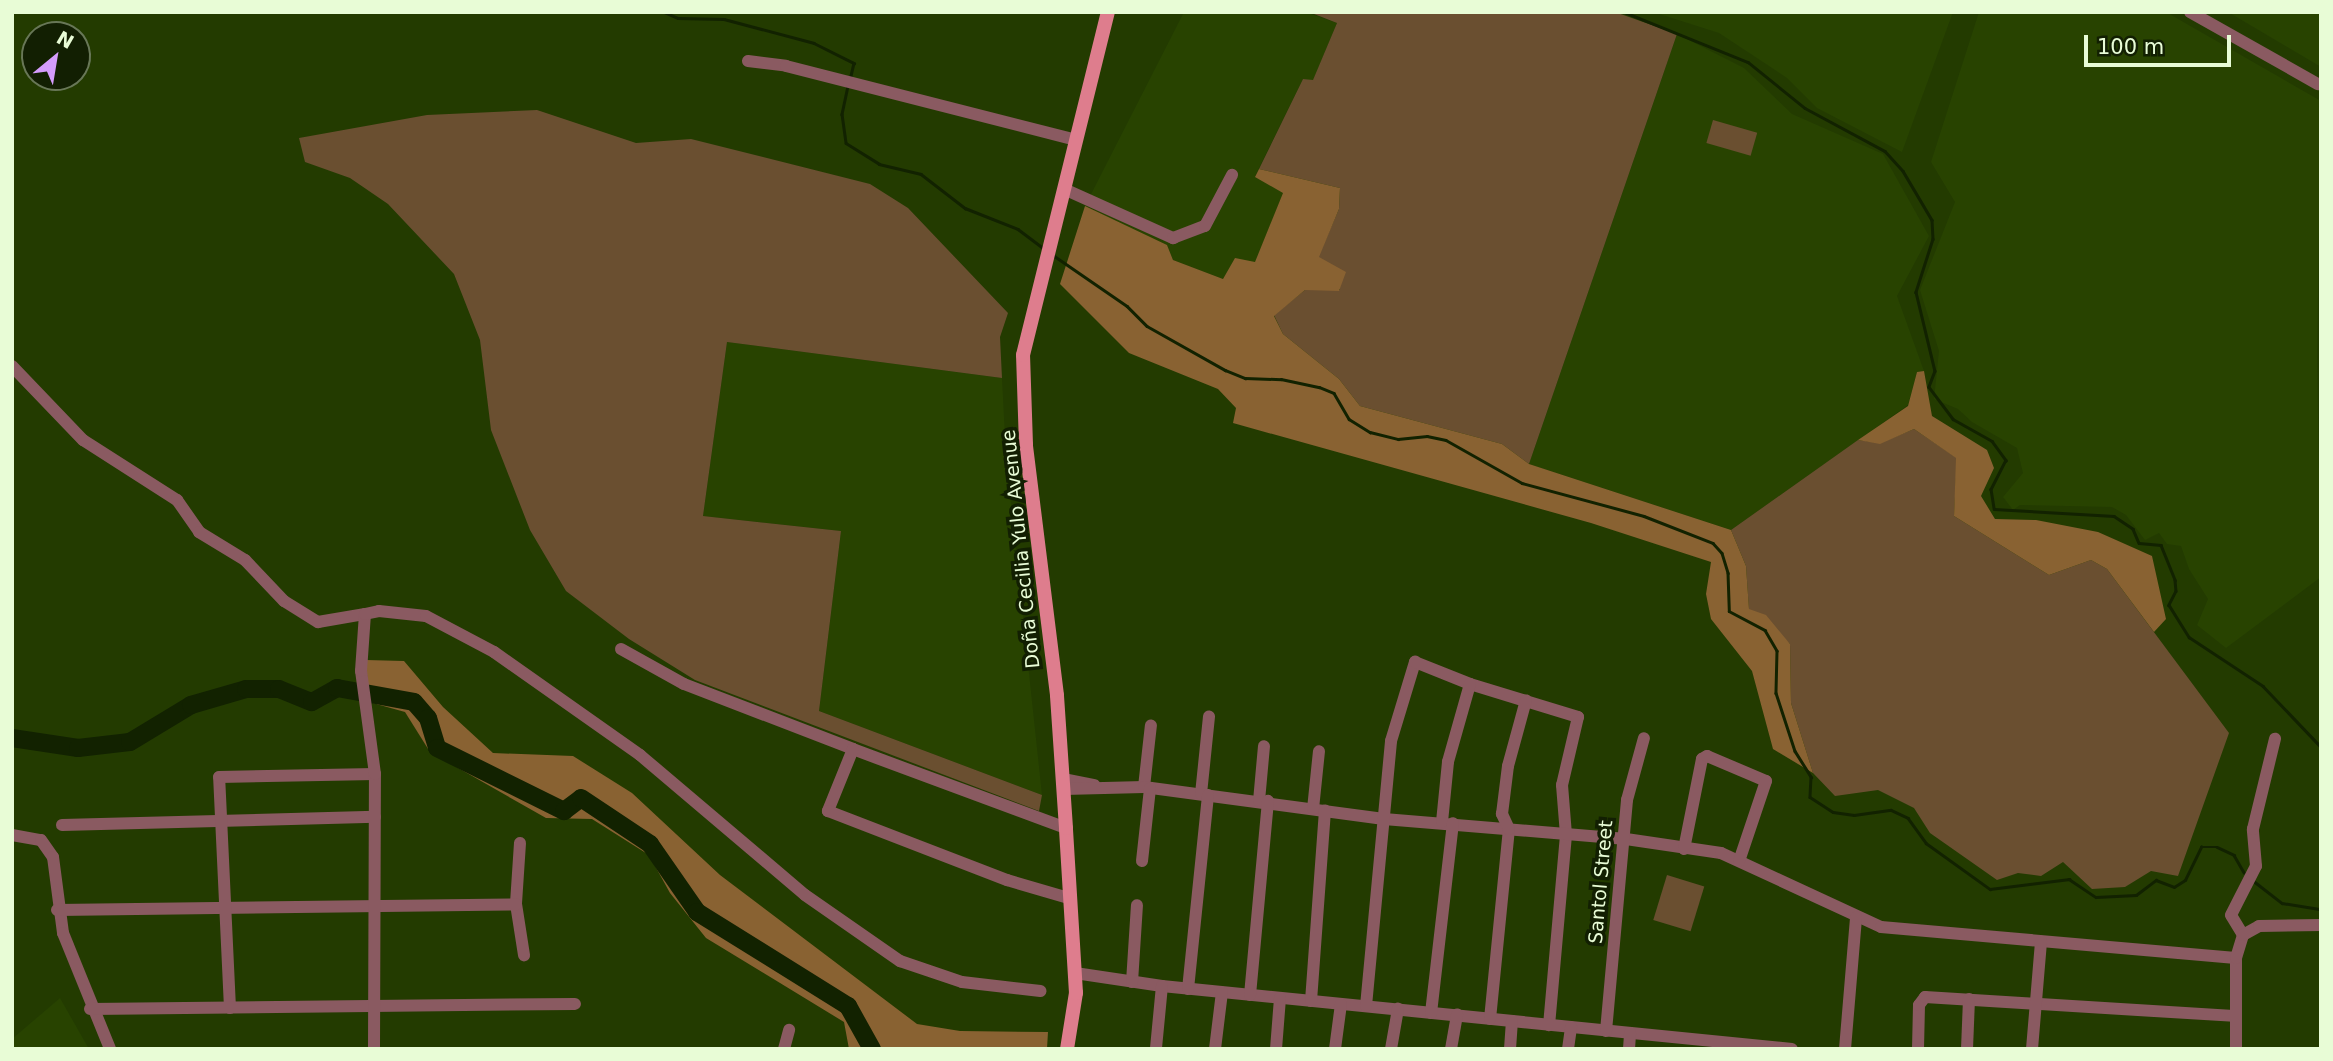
<!DOCTYPE html>
<meta charset="utf-8">
<style>
body{margin:0}
#map{position:relative;width:2333px;height:1061px;overflow:hidden;background:#233b00;font-family:"DejaVu Sans",sans-serif}
div>[style]{position:absolute}
[style*='--x']{left:calc(var(--x)*1px);top:calc(var(--y)*1px);width:calc(var(--w)*1px);rotate:calc(var(--a)*1deg)}
.built>*{inset:0;background:#284300}
.green>*{inset:0;background:#6a4f30;transform-origin:0 0}
.forest>*{inset:0;background:#896232}
.stream>*{height:2.5px;margin:-1.25px;padding:0 1.25px;transform-origin:1.25px;border-radius:1.25px;background:#122200}
.river>*{height:18px;margin:-9px;padding:0 9px;transform-origin:9px;border-radius:9px;background:#122200}
.minor>*{height:12px;margin:-6px;padding:0 6px;transform-origin:6px;border-radius:6px;background:#8a5a61}
.major>*{height:14px;margin:-7px;padding:0 7px;transform-origin:7px;border-radius:7px;background:#de7d8d}
span{translate:-50% -50%;white-space:nowrap;text-align:center;line-height:1.15;-webkit-text-stroke:7px #121f02;paint-order:stroke}
.street-label{font-size:19px;color:#e8fcd6}
.frame{position:absolute;inset:0;border:14px solid #e8fcd6;pointer-events:none}
.north{position:absolute;left:21px;top:21px;width:70px;height:70px;box-sizing:border-box;background:#121f02;border:2px solid #687757;border-radius:50%;rotate:30deg;font-size:19px;font-weight:700;line-height:28px;text-align:center;color:#e8fcd6}
.north::after{content:'';display:block;margin:auto;width:24px;height:32px;background:#d49cfc;clip-path:polygon(50% 0,100% 100%,50% 72%,0 100%)}
.scale{position:absolute;left:2084px;top:35px;width:147px;height:32px;box-sizing:border-box;border:4px solid #e8fcd6;border-top:0;padding-left:9px;font-size:21px;line-height:24px;white-space:nowrap;color:#e8fcd6;-webkit-text-stroke:5px #121f02;paint-order:stroke}
</style>
<div id="map">
<div class="built">
<i style="clip-path:polygon(1184px 12px,1305px 12px,1337px 23px,1313px 81px,1303px 79px,1255px 176px,1283px 193px,1255px 263px,1235px 259px,1223px 279px,1173px 260px,1167px 245px,1085px 206px)"></i>
<i style="clip-path:polygon(1653px 12px,1953px 12px,1902px 152px,1817px 108px,1787px 78px,1719px 33px)"></i>
<i style="clip-path:polygon(1979px 12px,2166px 12px,2321px 101px,2317px 361px,2321px 577px,2226px 648px,2197px 625px,2208px 599px,2189px 569px,2181px 546px,2167px 544px,2159px 533px,2145px 540px,2126px 515px,2112px 507px,2020px 505px,2013px 510px,2003px 497px,2023px 473px,2017px 448px,1972px 422px,1958px 409px,1934px 399px,1939px 351px,1920px 290px,1955px 202px,1931px 162px)"></i>
<i style="clip-path:polygon(2228px 12px,2321px 12px,2321px 67px)"></i>
<i style="clip-path:polygon(1677px 34px,1744px 68px,1792px 114px,1883px 154px,1929px 236px,1897px 296px,1924px 371px,1917px 372px,1908px 405px,1731px 530px,1529px 464px)"></i>
<i style="clip-path:polygon(727px 342px,1002px 378px,1006px 457px,1042px 795px,819px 711px,841px 531px,703px 516px)"></i>
<i style="clip-path:polygon(60px 998px,89px 1049px,12px 1049px,12px 1039px)"></i>
</div>
<div class="green">
<i style="clip-path:polygon(1309px 12px,1615px 12px,1677px 34px,1529px 464px,1502px 444px,1360px 406px,1339px 379px,1283px 334px,1274px 315px,1305px 290px,1340px 290px,1318px 257px,1339px 209px,1340px 188px,1259px 169px,1303px 79px,1313px 80px,1337px 23px)"></i>
<i style="clip-path:polygon(537px 110px,636px 143px,691px 139px,870px 184px,908px 208px,1008px 313px,1000px 337px,1002px 378px,727px 342px,703px 516px,841px 531px,819px 711px,1042px 795px,1039px 811px,695px 680px,629px 639px,566px 591px,530px 530px,491px 430px,480px 340px,454px 274px,388px 204px,350px 178px,305px 162px,299px 138px,427px 115px)"></i>
<i style="left:1713px;top:120px;width:46px;height:24px;rotate:16deg"></i>
<i style="clip-path:polygon(1914px 429px,1957px 458px,1954px 516px,2049px 575px,2091px 560px,2107px 569px,2229px 733px,2178px 876px,2151px 871px,2125px 887px,2092px 889px,2063px 862px,2041px 876px,2018px 873px,1997px 880px,1930px 833px,1914px 808px,1878px 790px,1835px 796px,1813px 773px,1791px 703px,1790px 644px,1749px 610px,1746px 566px,1731px 530px,1858px 440px,1880px 443px)"></i>
<i style="left:1667px;top:875px;width:39px;height:47px;rotate:17deg"></i>
</div>
<div class="forest">
<i style="clip-path:polygon(1259px 169px,1340px 188px,1339px 209px,1319px 257px,1346px 272px,1339px 291px,1305px 290px,1274px 316px,1283px 334px,1339px 379px,1360px 406px,1502px 444px,1529px 464px,1731px 530px,1746px 566px,1749px 609px,1766px 615px,1790px 644px,1791px 703px,1813px 773px,1773px 749px,1752px 671px,1711px 619px,1706px 594px,1711px 562px,1591px 523px,1233px 423px,1236px 408px,1218px 389px,1129px 353px,1060px 284px,1085px 206px,1167px 245px,1173px 260px,1223px 279px,1235px 258px,1255px 262px,1283px 193px,1255px 177px)"></i>
<i style="clip-path:polygon(1924px 371px,1932px 416px,1987px 450px,1994px 468px,1981px 496px,1995px 519px,2036px 520px,2098px 532px,2152px 556px,2166px 619px,2154px 632px,2107px 569px,2091px 560px,2049px 575px,1954px 516px,1956px 458px,1914px 429px,1880px 444px,1858px 440px,1908px 406px,1917px 372px)"></i>
<i style="clip-path:polygon(366px 660px,404px 661px,443px 707px,493px 753px,573px 756px,632px 793px,720px 875px,917px 1024px,960px 1031px,1048px 1032px,1047px 1049px,849px 1049px,844px 1022px,706px 938px,670px 893px,649px 855px,592px 819px,546px 818px,430px 752px,405px 712px,369px 702px)"></i>
</div>
<div class="stream">
<i style="--x:664;--y:12;--w:15;--a:23"></i>
<i style="--x:678;--y:18;--w:46;--a:1.2"></i>
<i style="--x:724;--y:19;--w:93;--a:14.9"></i>
<i style="--x:814;--y:43;--w:45;--a:26.6"></i>
<i style="--x:854;--y:63;--w:13;--a:103"></i>
<i style="--x:1624;--y:12;--w:134;--a:22"></i>
<i style="--x:1748;--y:62;--w:73;--a:38.9"></i>
<i style="--x:1805;--y:108;--w:91;--a:28.3"></i>
<i style="--x:1885;--y:151;--w:27;--a:48"></i>
<i style="--x:1903;--y:171;--w:57;--a:59.4"></i>
<i style="--x:1932;--y:220;--w:19;--a:87"></i>
<i style="--x:1933;--y:239;--w:56;--a:107.8"></i>
<i style="--x:1916;--y:292;--w:81;--a:76.5"></i>
<i style="--x:1935;--y:371;--w:17;--a:111"></i>
<i style="--x:1929;--y:387;--w:40;--a:53"></i>
<i style="--x:1953;--y:419;--w:45;--a:29.4"></i>
<i style="--x:1992;--y:441;--w:24;--a:54"></i>
<i style="--x:2006;--y:460;--w:33;--a:117"></i>
<i style="--x:1991;--y:489;--w:20;--a:81"></i>
<i style="--x:1994;--y:509;--w:120;--a:3.3"></i>
<i style="--x:2114;--y:516;--w:23;--a:34"></i>
<i style="--x:2133;--y:529;--w:15;--a:67"></i>
<i style="--x:2139;--y:543;--w:22;--a:5"></i>
<i style="--x:2161;--y:545;--w:38;--a:68"></i>
<i style="--x:2175;--y:580;--w:11;--a:85"></i>
<i style="--x:2176;--y:591;--w:16;--a:117"></i>
<i style="--x:2169;--y:605;--w:38;--a:58"></i>
<i style="--x:2189;--y:637;--w:89;--a:33.5"></i>
<i style="--x:2263;--y:686;--w:84;--a:46.4"></i>
<i style="--x:848;--y:86;--w:29;--a:102"></i>
<i style="--x:842;--y:114;--w:29;--a:82"></i>
<i style="--x:846;--y:143;--w:39;--a:32"></i>
<i style="--x:879;--y:164;--w:43;--a:13.4"></i>
<i style="--x:921;--y:174;--w:56;--a:37.7"></i>
<i style="--x:965;--y:208;--w:57;--a:21.6"></i>
<i style="--x:1018;--y:229;--w:34;--a:37"></i>
<i style="--x:1053;--y:255;--w:90;--a:34.6"></i>
<i style="--x:1127;--y:306;--w:28;--a:45"></i>
<i style="--x:1147;--y:326;--w:90;--a:29.4"></i>
<i style="--x:1225;--y:370;--w:22;--a:22"></i>
<i style="--x:1245;--y:378;--w:36;--a:2"></i>
<i style="--x:1281;--y:379;--w:39;--a:12"></i>
<i style="--x:1319;--y:387;--w:16;--a:22"></i>
<i style="--x:1334;--y:393;--w:30;--a:60"></i>
<i style="--x:1349;--y:419;--w:25;--a:32"></i>
<i style="--x:1370;--y:432;--w:29;--a:14"></i>
<i style="--x:1398;--y:439;--w:29;--a:-6"></i>
<i style="--x:1427;--y:436;--w:19;--a:12"></i>
<i style="--x:1446;--y:440;--w:87;--a:29.5"></i>
<i style="--x:1522;--y:483;--w:126;--a:15.1"></i>
<i style="--x:1644;--y:516;--w:74;--a:21.4"></i>
<i style="--x:1713;--y:543;--w:13;--a:48"></i>
<i style="--x:1722;--y:553;--w:21;--a:73"></i>
<i style="--x:1728;--y:573;--w:38;--a:88"></i>
<i style="--x:1729;--y:611;--w:41;--a:27.8"></i>
<i style="--x:1765;--y:630;--w:24;--a:60"></i>
<i style="--x:1777;--y:651;--w:42;--a:91.4"></i>
<i style="--x:1776;--y:693;--w:61;--a:71.9"></i>
<i style="--x:1795;--y:751;--w:31;--a:58"></i>
<i style="--x:1811;--y:777;--w:20;--a:93"></i>
<i style="--x:1810;--y:797;--w:27;--a:33"></i>
<i style="--x:1833;--y:812;--w:21;--a:8"></i>
<i style="--x:1854;--y:815;--w:37;--a:-8"></i>
<i style="--x:1891;--y:810;--w:19;--a:25"></i>
<i style="--x:1908;--y:818;--w:31;--a:54"></i>
<i style="--x:1926;--y:843;--w:79;--a:35.7"></i>
<i style="--x:1990;--y:889;--w:80;--a:-7.2"></i>
<i style="--x:2069;--y:879;--w:32;--a:34"></i>
<i style="--x:2096;--y:897;--w:40;--a:-2.9"></i>
<i style="--x:2136;--y:895;--w:25;--a:-37"></i>
<i style="--x:2156;--y:880;--w:19;--a:21"></i>
<i style="--x:2174;--y:887;--w:13;--a:-32"></i>
<i style="--x:2185;--y:880;--w:37;--a:-64"></i>
<i style="--x:2201;--y:847;--w:16;--a:0"></i>
<i style="--x:2217;--y:847;--w:19;--a:25"></i>
<i style="--x:2234;--y:855;--w:20;--a:60"></i>
<i style="--x:2255;--y:882;--w:34;--a:38"></i>
<i style="--x:2282;--y:903;--w:39;--a:9"></i>
</div>
<div class="river">
<i style="--x:12;--y:738;--w:67;--a:8.6"></i>
<i style="--x:78;--y:748;--w:52;--a:-6.6"></i>
<i style="--x:130;--y:742;--w:71;--a:-31.2"></i>
<i style="--x:191;--y:705;--w:57;--a:-16.2"></i>
<i style="--x:246;--y:689;--w:33;--a:0"></i>
<i style="--x:279;--y:689;--w:35;--a:22"></i>
<i style="--x:312;--y:702;--w:29;--a:-29"></i>
<i style="--x:337;--y:688;--w:78;--a:10.3"></i>
<i style="--x:414;--y:702;--w:21;--a:49"></i>
<i style="--x:428;--y:718;--w:31;--a:73"></i>
<i style="--x:437;--y:748;--w:142;--a:26.4"></i>
<i style="--x:564;--y:811;--w:21;--a:-37"></i>
<i style="--x:581;--y:798;--w:83;--a:33.7"></i>
<i style="--x:650;--y:844;--w:83;--a:55.3"></i>
<i style="--x:697;--y:912;--w:178;--a:31.9"></i>
<i style="--x:848;--y:1006;--w:49;--a:60.8"></i>
</div>
<div class="minor">
<i style="--x:2190;--y:12;--w:147;--a:29.4"></i>
<i style="--x:748;--y:61;--w:38;--a:7"></i>
<i style="--x:786;--y:66;--w:299;--a:14.3"></i>
<i style="--x:1064;--y:189;--w:120;--a:24.2"></i>
<i style="--x:1173;--y:238;--w:34;--a:-21"></i>
<i style="--x:1205;--y:226;--w:58;--a:-62.1"></i>
<i style="--x:12;--y:366;--w:103;--a:46.2"></i>
<i style="--x:83;--y:440;--w:112;--a:32.6"></i>
<i style="--x:177;--y:500;--w:39;--a:55"></i>
<i style="--x:199;--y:532;--w:54;--a:31.3"></i>
<i style="--x:245;--y:560;--w:57;--a:46.4"></i>
<i style="--x:284;--y:601;--w:40;--a:32"></i>
<i style="--x:318;--y:622;--w:48;--a:-9.7"></i>
<i style="--x:621;--y:649;--w:72;--a:29.1"></i>
<i style="--x:684;--y:684;--w:181;--a:21"></i>
<i style="--x:1470;--y:684;--w:113;--a:17"></i>
<i style="--x:1578;--y:717;--w:70;--a:103.2"></i>
<i style="--x:1562;--y:785;--w:50;--a:85.4"></i>
<i style="--x:1566;--y:835;--w:191;--a:95.1"></i>
<i style="--x:1063;--y:779;--w:32;--a:11"></i>
<i style="--x:1144;--y:787;--w:62;--a:-83.6"></i>
<i style="--x:1064;--y:789;--w:80;--a:-1.4"></i>
<i style="--x:1144;--y:787;--w:242;--a:7.6"></i>
<i style="--x:1384;--y:819;--w:243;--a:4.7"></i>
<i style="--x:1626;--y:839;--w:96;--a:8.4"></i>
<i style="--x:1721;--y:853;--w:176;--a:24.8"></i>
<i style="--x:1881;--y:927;--w:356;--a:5"></i>
<i style="--x:1201;--y:794;--w:78;--a:-84.1"></i>
<i style="--x:1259;--y:801;--w:55;--a:-84.8"></i>
<i style="--x:1313;--y:809;--w:58;--a:-84.1"></i>
<i style="--x:62;--y:825;--w:313;--a:-1.5"></i>
<i style="--x:1066;--y:828;--w:227;--a:-159.7"></i>
<i style="--x:853;--y:749;--w:67;--a:112"></i>
<i style="--x:828;--y:811;--w:192;--a:21.1"></i>
<i style="--x:1007;--y:880;--w:64;--a:16.4"></i>
<i style="--x:12;--y:835;--w:29;--a:10"></i>
<i style="--x:41;--y:840;--w:21;--a:55"></i>
<i style="--x:53;--y:857;--w:77;--a:82.5"></i>
<i style="--x:63;--y:933;--w:125;--a:67.9"></i>
<i style="--x:520;--y:843;--w:61;--a:93.8"></i>
<i style="--x:516;--y:904;--w:52;--a:81.1"></i>
<i style="--x:1684;--y:849;--w:92;--a:-78.7"></i>
<i style="--x:1702;--y:759;--w:6;--a:-31"></i>
<i style="--x:1707;--y:756;--w:64;--a:23"></i>
<i style="--x:1766;--y:781;--w:84;--a:108.6"></i>
<i style="--x:1142;--y:861;--w:73;--a:-83.7"></i>
<i style="--x:57;--y:910;--w:459;--a:-0.7"></i>
<i style="--x:2243;--y:935;--w:23;--a:-121"></i>
<i style="--x:2231;--y:915;--w:55;--a:-63"></i>
<i style="--x:2256;--y:866;--w:37;--a:-95"></i>
<i style="--x:2253;--y:829;--w:93;--a:-76.3"></i>
<i style="--x:1075;--y:973;--w:88;--a:8.5"></i>
<i style="--x:1162;--y:986;--w:633;--a:5.71"></i>
<i style="--x:1132;--y:982;--w:77;--a:-86.3"></i>
<i style="--x:1188;--y:989;--w:195;--a:-84.1"></i>
<i style="--x:1250;--y:995;--w:195;--a:-84.7"></i>
<i style="--x:1311;--y:1001;--w:191;--a:-85.8"></i>
<i style="--x:1366;--y:1006;--w:266;--a:-84.6"></i>
<i style="--x:1391;--y:741;--w:83;--a:-73.1"></i>
<i style="--x:1415;--y:662;--w:59;--a:21.8"></i>
<i style="--x:1470;--y:684;--w:81;--a:105.8"></i>
<i style="--x:1448;--y:762;--w:60;--a:95.7"></i>
<i style="--x:230;--y:1008;--w:231;--a:-92.7"></i>
<i style="--x:219;--y:777;--w:156;--a:-1.1"></i>
<i style="--x:90;--y:1009;--w:485;--a:-0.6"></i>
<i style="--x:1431;--y:1013;--w:191;--a:-83.4"></i>
<i style="--x:1490;--y:1019;--w:191;--a:-84.3"></i>
<i style="--x:1509;--y:829;--w:17;--a:-115"></i>
<i style="--x:1502;--y:814;--w:48;--a:-82.9"></i>
<i style="--x:1508;--y:766;--w:68;--a:-74.7"></i>
<i style="--x:1606;--y:1031;--w:232;--a:-84.8"></i>
<i style="--x:1627;--y:800;--w:64;--a:-74.7"></i>
<i style="--x:1156;--y:1048;--w:62;--a:-84.5"></i>
<i style="--x:374;--y:1049;--w:275;--a:-89.8"></i>
<i style="--x:375;--y:774;--w:104;--a:-97.7"></i>
<i style="--x:361;--y:671;--w:57;--a:-86"></i>
<i style="--x:365;--y:614;--w:14;--a:-12"></i>
<i style="--x:379;--y:611;--w:47;--a:6.1"></i>
<i style="--x:426;--y:616;--w:77;--a:27.9"></i>
<i style="--x:494;--y:652;--w:179;--a:35.2"></i>
<i style="--x:640;--y:755;--w:216;--a:40.3"></i>
<i style="--x:805;--y:895;--w:116;--a:34.8"></i>
<i style="--x:900;--y:961;--w:65;--a:18.7"></i>
<i style="--x:962;--y:982;--w:79;--a:6.6"></i>
<i style="--x:784;--y:1049;--w:20;--a:-75"></i>
<i style="--x:1215;--y:1049;--w:57;--a:-83"></i>
<i style="--x:1276;--y:1049;--w:51;--a:-85.5"></i>
<i style="--x:1335;--y:1049;--w:45;--a:-82.4"></i>
<i style="--x:1391;--y:1049;--w:41;--a:-80.1"></i>
<i style="--x:1451;--y:1049;--w:35;--a:-80"></i>
<i style="--x:1510;--y:1049;--w:28;--a:-86"></i>
<i style="--x:1568;--y:1049;--w:22;--a:-82"></i>
<i style="--x:1629;--y:1049;--w:16;--a:-86"></i>
<i style="--x:1845;--y:1049;--w:132;--a:-85.2"></i>
<i style="--x:1918;--y:1049;--w:44;--a:-88.7"></i>
<i style="--x:1919;--y:1005;--w:10;--a:-53"></i>
<i style="--x:1925;--y:997;--w:309;--a:3.5"></i>
<i style="--x:1967;--y:1049;--w:50;--a:-87.7"></i>
<i style="--x:2032;--y:1049;--w:108;--a:-85.2"></i>
<i style="--x:2236;--y:1049;--w:91;--a:-90"></i>
<i style="--x:2236;--y:958;--w:24;--a:-73"></i>
<i style="--x:2243;--y:935;--w:18;--a:-29"></i>
<i style="--x:2259;--y:926;--w:62;--a:-0.9"></i>
</div>
<div class="major">
<i style="--x:1067;--y:1049;--w:57;--a:-80.9"></i>
<i style="--x:1076;--y:993;--w:165;--a:-93.5"></i>
<i style="--x:1066;--y:828;--w:133;--a:-93.9"></i>
<i style="--x:1057;--y:695;--w:252;--a:-97.1"></i>
<i style="--x:1026;--y:445;--w:90;--a:-91.9"></i>
<i style="--x:1023;--y:355;--w:353;--a:-76.1"></i>
</div>
<div class="street-label">
<span style="left:1021px;top:549px;rotate:-96deg">Doña Cecilia Yulo Avenue</span>
<span style="left:1601px;top:882px;rotate:-85deg">Santol Street</span>
</div>
<div class="frame"></div>
<div class="north">N</div>
<div class="scale">100 m</div>
</div>
